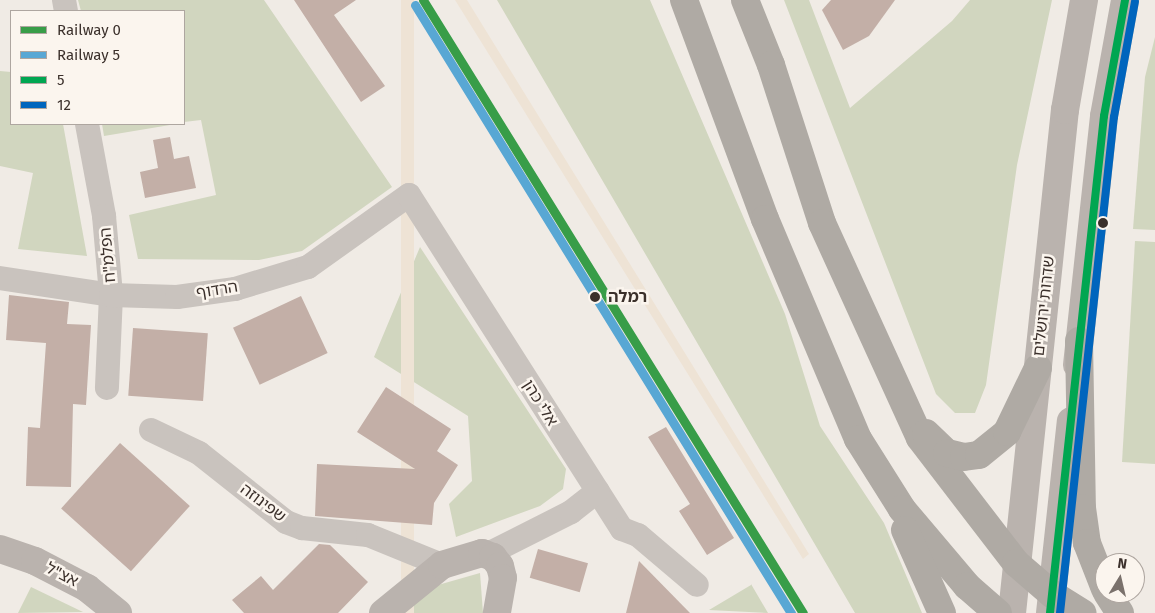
<!DOCTYPE html>
<meta charset="utf-8">
<style>
body{margin:0}
#map{position:relative;width:1155px;height:613px;overflow:hidden;background:#f0ebe5;font-family:"Fira Sans","Noto Sans Hebrew",sans-serif}
div>[style]{position:absolute}
[style*='--x']{left:calc(var(--x)*1px);top:calc(var(--y)*1px);width:calc(var(--w)*1px);rotate:calc(var(--a)*1deg)}
.green>*{inset:0;background:#d1d6bf}
.plaza>*{inset:0;background:#eee3d5;transform-origin:0 0}
.building>*{inset:0;background:#c3afa7;transform-origin:0 0}
.street>*{height:24px;margin:-12px;padding:0 12px;transform-origin:12px;border-radius:12px;background:#c9c3be}
.secondary>*{height:28px;margin:-14px;padding:0 14px;transform-origin:14px;border-radius:14px;background:#bab3ae}
.highway>*{height:28px;margin:-14px;padding:0 14px;transform-origin:14px;border-radius:14px;background:#afaaa4}
.bus-1>*{height:8px;margin:-4px;padding:0 4px;transform-origin:4px;border-radius:4px;background:#00a651}
.bus-2>*{height:8px;margin:-4px;padding:0 4px;transform-origin:4px;border-radius:4px;background:#0065bd}
.rail-1>*{height:9px;margin:-4.5px;padding:0 4.5px;transform-origin:4.5px;border-radius:4.5px;background:#389d48}
.rail-2>*{height:9px;margin:-4.5px;padding:0 4.5px;transform-origin:4.5px;border-radius:4.5px;background:#58a7d4}
.dots>*{width:14px;height:14px;translate:-50% -50%;box-sizing:border-box;border:2px solid #fbf5ee;border-radius:50%}
span{translate:-50% -50%;white-space:nowrap;text-align:center;line-height:1.15;-webkit-text-stroke:5px #fbf5ee;paint-order:stroke}
.street-label{font-size:16px;color:#3b302b}
.stop-label{font-size:16px;color:#3b302b;font-weight:700}
.left{translate:0 -50%;text-align:left}
.legend{position:absolute;left:10px;top:10px;width:175px;height:115px;box-sizing:border-box;background:#fbf5ee;border:1px solid #aea6a0;margin:0;padding:6px 9px;list-style:none;font-size:15px;color:#3b302b}
.legend li{display:flex;align-items:center;gap:10px;height:25px}
.legend b{width:25px;border:1px solid #aea6a0}
.north{position:absolute;left:1095px;top:553px;width:50px;height:50px;box-sizing:border-box;background:#fbf5ee;border:1px solid #aea6a0;border-radius:50%;rotate:9deg;font-size:14px;font-weight:700;line-height:20px;text-align:center;color:#3b302b}
.north::after{content:'';display:block;margin:auto;width:18px;height:22px;background:#7a716c;clip-path:polygon(50% 0,100% 100%,50% 72%,0 100%)}
</style>
<div id="map">
<div class="green">
<i style="clip-path:polygon(78px 0,264px 0,392px 187px,302px 251px,259px 260px,138px 259px,129px 215px,216px 195px,201px 120px,184px 122px,184px 11px,81px 11px)"></i>
<i style="clip-path:polygon(497px 0,650px 0,785px 314px,820px 426px,884px 523px,922px 613px,855px 613px)"></i>
<i style="clip-path:polygon(784px 0,809px 0,850px 108px,952px 21px,970px 0,1052px 0,1017px 165px,986px 385px,975px 413px,955px 413px,936px 394px)"></i>
<i style="clip-path:polygon(1155px 37px,1155px 230px,1133px 229px,1145px 77px)"></i>
<i style="clip-path:polygon(0 71px,11px 72px,11px 124px,63px 124px,87px 256px,18px 249px,33px 173px,0 166px)"></i>
<i style="clip-path:polygon(102px 124px,176px 124px,104px 136px)"></i>
<i style="clip-path:polygon(1135px 241px,1155px 242px,1155px 464px,1122px 462px)"></i>
<i style="clip-path:polygon(420px 247px,566px 469px,563px 489px,540px 506px,456px 537px,449px 504px,472px 481px,468px 416px,374px 357px)"></i>
<i style="clip-path:polygon(480px 573px,483px 613px,398px 613px,438px 585px)"></i>
<i style="clip-path:polygon(751px 584px,768px 613px,709px 610px,751px 585px)"></i>
<i style="clip-path:polygon(31px 587px,83px 612px,18px 613px)"></i>
</div>
<div class="plaza">
<i style="left:401px;top:0;width:13px;height:710px"></i>
<i style="clip-path:polygon(455px 0,467px 0,809px 554px,803px 559px)"></i>
</div>
<div class="building">
<i style="clip-path:polygon(294px 0,356px 0,334px 15px,385px 86px,361px 102px)"></i>
<i style="clip-path:polygon(831px 0,895px 0,869px 36px,843px 50px,822px 10px)"></i>
<i style="clip-path:polygon(170px 137px,174px 159px,189px 156px,196px 188px,145px 198px,140px 172px,158px 168px,153px 140px)"></i>
<i style="clip-path:polygon(9px 295px,69px 302px,67px 324px,91px 325px,86px 405px,73px 404px,71px 487px,26px 486px,28px 427px,40px 428px,46px 343px,6px 340px)"></i>
<i style="left:301px;top:296px;width:63px;height:75px;rotate:65deg"></i>
<i style="left:133px;top:328px;width:75px;height:68px;rotate:4deg"></i>
<i style="clip-path:polygon(386px 387px,451px 429px,437px 451px,458px 465px,434px 503px,432px 525px,315px 516px,317px 464px,415px 469px,357px 432px)"></i>
<i style="clip-path:polygon(666px 427px,734px 538px,707px 555px,679px 511px,690px 504px,648px 437px)"></i>
<i style="left:120px;top:443px;width:94px;height:88px;rotate:42deg"></i>
<i style="clip-path:polygon(319px 544px,330px 545px,368px 582px,338px 613px,244px 613px,232px 600px,261px 576px,273px 590px)"></i>
<i style="left:538px;top:549px;width:52px;height:30px;rotate:16deg"></i>
<i style="clip-path:polygon(639px 561px,690px 613px,626px 613px)"></i>
</div>
<div class="street">
<i style="--x:64;--y:0;--w:11;--a:80"></i>
<i style="--x:87;--y:124;--w:94;--a:79.5"></i>
<i style="--x:104;--y:216;--w:79;--a:84.9"></i>
<i style="--x:111;--y:295;--w:93;--a:92.5"></i>
<i style="--x:0;--y:278;--w:112;--a:8.7"></i>
<i style="--x:111;--y:295;--w:66;--a:1.7"></i>
<i style="--x:177;--y:297;--w:59;--a:-7.9"></i>
<i style="--x:235;--y:289;--w:76;--a:-16.8"></i>
<i style="--x:308;--y:267;--w:124;--a:-35.5"></i>
<i style="--x:409;--y:195;--w:396;--a:57.5"></i>
<i style="--x:622;--y:529;--w:17;--a:21"></i>
<i style="--x:638;--y:535;--w:77;--a:40.3"></i>
<i style="--x:151;--y:430;--w:53;--a:25.6"></i>
<i style="--x:199;--y:453;--w:111;--a:38.4"></i>
<i style="--x:286;--y:522;--w:17;--a:21"></i>
<i style="--x:302;--y:528;--w:66;--a:6.1"></i>
<i style="--x:368;--y:535;--w:80;--a:22.1"></i>
<i style="--x:488;--y:554;--w:93;--a:-26.8"></i>
<i style="--x:571;--y:512;--w:34;--a:-38"></i>
</div>
<div class="secondary">
<i style="--x:1077;--y:365;--w:250;--a:-83.8"></i>
<i style="--x:1104;--y:116;--w:118;--a:-79.7"></i>
<i style="--x:0;--y:549;--w:37;--a:19"></i>
<i style="--x:35;--y:561;--w:59;--a:27.4"></i>
<i style="--x:87;--y:588;--w:40;--a:39"></i>
<i style="--x:383;--y:613;--w:76;--a:-39.1"></i>
<i style="--x:442;--y:565;--w:42;--a:-16.7"></i>
<i style="--x:482;--y:553;--w:12;--a:20"></i>
<i style="--x:493;--y:557;--w:11;--a:52"></i>
<i style="--x:500;--y:566;--w:12;--a:76"></i>
<i style="--x:503;--y:578;--w:36;--a:100"></i>
<i style="--x:1012;--y:613;--w:506;--a:-83.99"></i>
<i style="--x:1065;--y:110;--w:112;--a:-80.2"></i>
<i style="--x:1050;--y:613;--w:193;--a:-83.8"></i>
</div>
<div class="highway">
<i style="--x:684;--y:0;--w:233;--a:69.7"></i>
<i style="--x:765;--y:219;--w:239;--a:67.1"></i>
<i style="--x:858;--y:439;--w:83;--a:57.8"></i>
<i style="--x:902;--y:509;--w:101;--a:49.8"></i>
<i style="--x:967;--y:586;--w:41;--a:41.1"></i>
<i style="--x:745;--y:0;--w:70;--a:68.2"></i>
<i style="--x:771;--y:65;--w:166;--a:72.1"></i>
<i style="--x:822;--y:223;--w:236;--a:65.5"></i>
<i style="--x:920;--y:438;--w:158;--a:52.5"></i>
<i style="--x:1016;--y:563;--w:48;--a:40.7"></i>
<i style="--x:1052;--y:594;--w:36;--a:32"></i>
<i style="--x:1079;--y:341;--w:167;--a:89"></i>
<i style="--x:1082;--y:508;--w:35;--a:82"></i>
<i style="--x:1087;--y:543;--w:49;--a:68.6"></i>
<i style="--x:926;--y:433;--w:29;--a:44"></i>
<i style="--x:947;--y:453;--w:17;--a:13"></i>
<i style="--x:964;--y:457;--w:15;--a:-8"></i>
<i style="--x:979;--y:455;--w:36;--a:-39"></i>
<i style="--x:1007;--y:432;--w:71;--a:-64.2"></i>
<i style="--x:905;--y:530;--w:91;--a:66"></i>
<i style="--x:1107;--y:593;--w:24;--a:57"></i>
</div>
<div class="bus-1">
<i style="--x:1050;--y:613;--w:500;--a:-83.8"></i>
<i style="--x:1104;--y:116;--w:118;--a:-79.7"></i>
</div>
<div class="bus-2">
<i style="--x:1060;--y:613;--w:499;--a:-83.8"></i>
<i style="--x:1114;--y:117;--w:117;--a:-79.7"></i>
</div>
<div class="rail-1">
<i style="--x:423;--y:0;--w:721;--a:58.21"></i>
</div>
<div class="rail-2">
<i style="--x:415;--y:5;--w:715;--a:58.27"></i>
</div>
<div class="dots">
<i style="left:1103px;top:223px;background:#3b302b"></i>
<i style="left:595px;top:297px;background:#3b302b"></i>
</div>
<div class="street-label">
<span style="left:108px;top:255px;rotate:-95deg">הפלמ"ח</span>
<span style="left:217px;top:290px;rotate:-9deg">הרדוף</span>
<span style="left:1044px;top:306px;rotate:-84deg">שדרות ירושלים</span>
<span style="left:540px;top:403px;rotate:58deg">אלי כהן</span>
<span style="left:263px;top:503px;rotate:37deg">שפינוזה</span>
<span style="left:62px;top:575px;rotate:27deg">אצ"ל</span>
</div>
<div class="stop-label">
<span class="left" style="left:608px;top:297px">רמלה</span>
</div>
<ul class="legend">
<li><b style="height:6px;background:#389d48"></b>Railway 0</li>
<li><b style="height:6px;background:#58a7d4"></b>Railway 5</li>
<li><b style="height:6px;background:#00a651"></b>5</li>
<li><b style="height:6px;background:#0065bd"></b>12</li>
</ul>
<div class="north">N</div>
</div>
